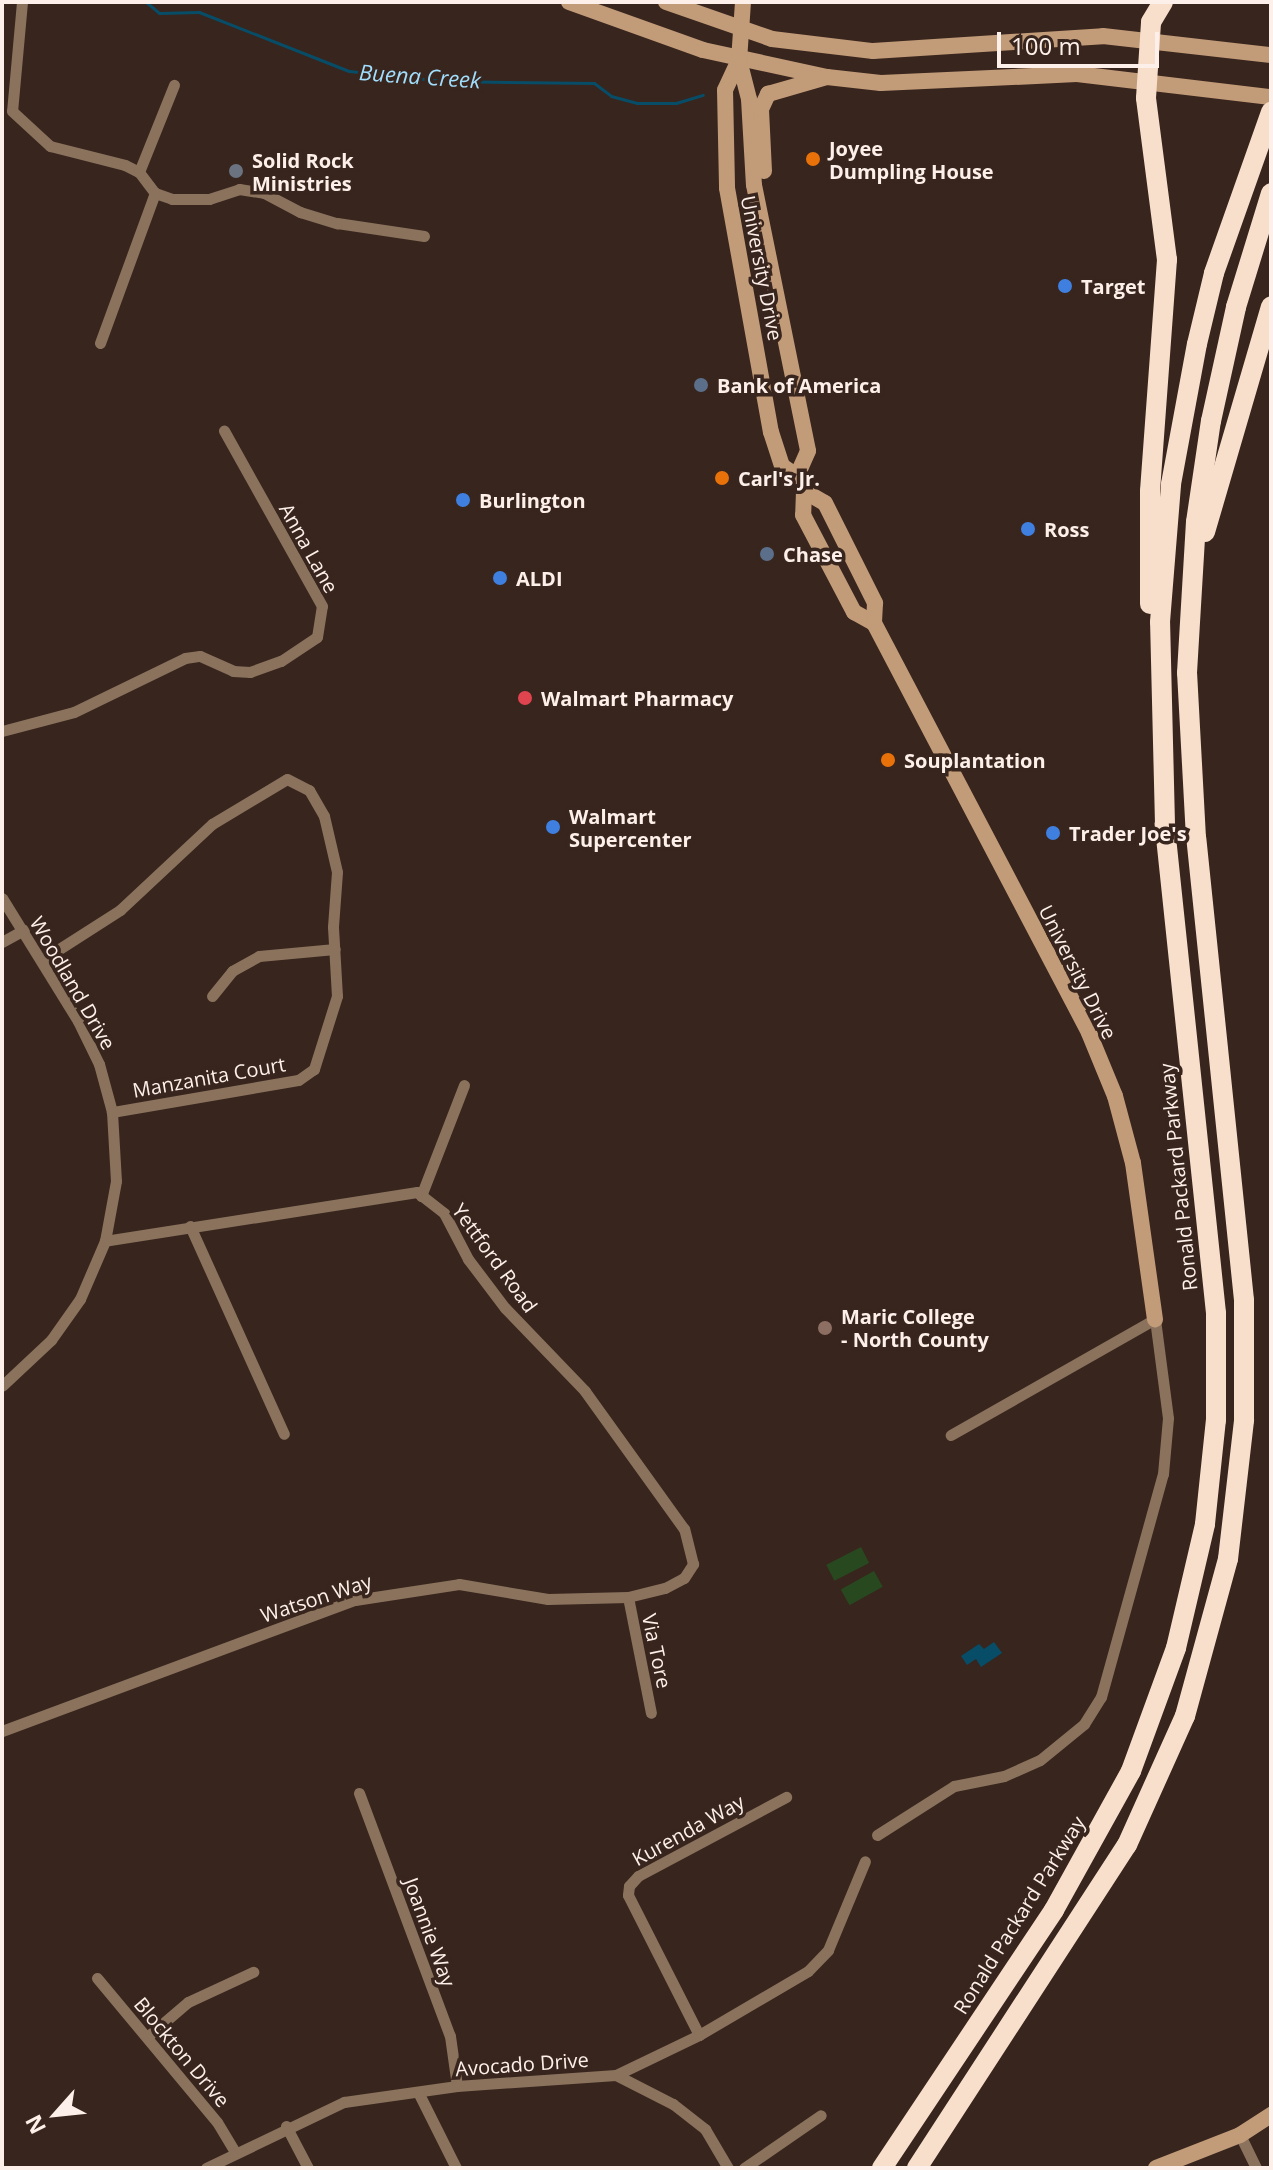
<!DOCTYPE html>
<style>
body{margin:0}
#map{position:relative;width:1273px;height:2170px;overflow:hidden;background:#38251d;font-family:"Open Sans",sans-serif}
div>[style]{position:absolute}
[style*='--x']{left:calc(var(--x)*1px);top:calc(var(--y)*1px);width:calc(var(--w)*1px);rotate:calc(var(--a)*1deg)}
.green>*{inset:0;background:#28491f;transform-origin:0 0}
.water>*{inset:0;background:#074d68}
.stream>*{height:3px;margin:-1.5px;padding:0 1.5px;transform-origin:1.5px;border-radius:1.5px;background:#074d68}
.street>*{height:11px;margin:-5.5px;padding:0 5.5px;transform-origin:5.5px;border-radius:5.5px;background:#8a725d}
.secondary>*{height:16px;margin:-8px;padding:0 8px;transform-origin:8px;border-radius:8px;background:#c29b79}
.highway>*{height:20px;margin:-10px;padding:0 10px;transform-origin:10px;border-radius:10px;background:#f8dfcb}
.dots>*{width:22px;height:22px;translate:-50% -50%;box-sizing:border-box;border:4px solid #38251d;border-radius:50%}
span{translate:-50% -50%;white-space:nowrap;text-align:center;line-height:1.15;-webkit-text-stroke:7px #38251d;paint-order:stroke}
.poi-label{font-size:20px;color:#fdf0ea;font-weight:700}
.left{translate:0 -50%;text-align:left}
.street-label{font-size:20px;color:#fdf0ea}
.water-label{font-size:22px;color:#a1defe;font-style:italic}
.frame{position:absolute;inset:0;border:4px solid #fdf0ea;pointer-events:none}
.north{position:absolute;left:16px;top:2074px;width:80px;height:80px;-webkit-text-stroke:6px #38251d;paint-order:stroke;rotate:243deg;font-size:22px;font-weight:700;line-height:32px;text-align:center;color:#fdf0ea}
.north::after{content:'';display:block;margin:auto;width:28px;height:36px;background:#fdf0ea;clip-path:polygon(50% 0,100% 100%,50% 72%,0 100%)}
.scale{position:absolute;left:997px;top:32px;width:162px;height:36px;box-sizing:border-box;border:4px solid #fdf0ea;border-top:0;padding-left:10px;font-size:24px;line-height:28px;white-space:nowrap;color:#fdf0ea;-webkit-text-stroke:6px #38251d;paint-order:stroke}
</style>
<div id="map">
<div class="green">
<i style="left:861px;top:1547px;width:18px;height:39px;rotate:63deg"></i>
<i style="left:874px;top:1571px;width:18px;height:38px;rotate:61deg"></i>
</div>
<div class="water">
<i style="clip-path:polygon(994px 1642px,1002px 1653px,981px 1667px,976px 1659px,967px 1665px,961px 1656px,979px 1644px,984px 1649px)"></i>
</div>
<div class="stream">
<i style="--x:146;--y:2;--w:17;--a:40"></i>
<i style="--x:159;--y:13;--w:40;--a:-1.4"></i>
<i style="--x:199;--y:12;--w:161;--a:21.5"></i>
<i style="--x:349;--y:71;--w:95;--a:6.1"></i>
<i style="--x:443;--y:81;--w:151;--a:0.8"></i>
<i style="--x:594;--y:83;--w:21;--a:37"></i>
<i style="--x:611;--y:96;--w:27;--a:15"></i>
<i style="--x:637;--y:103;--w:39;--a:0"></i>
<i style="--x:676;--y:103;--w:28;--a:-17"></i>
</div>
<div class="street">
<i style="--x:22;--y:2;--w:109;--a:95.2"></i>
<i style="--x:12;--y:111;--w:52;--a:42.6"></i>
<i style="--x:50;--y:146;--w:77;--a:14.2"></i>
<i style="--x:125;--y:165;--w:16;--a:27"></i>
<i style="--x:139;--y:172;--w:26;--a:53"></i>
<i style="--x:155;--y:193;--w:18;--a:19"></i>
<i style="--x:172;--y:199;--w:37;--a:0"></i>
<i style="--x:209;--y:199;--w:32;--a:-18"></i>
<i style="--x:239;--y:189;--w:25;--a:9"></i>
<i style="--x:264;--y:193;--w:41;--a:27.8"></i>
<i style="--x:300;--y:212;--w:39;--a:17"></i>
<i style="--x:337;--y:223;--w:88;--a:8.5"></i>
<i style="--x:139;--y:172;--w:94;--a:-68.1"></i>
<i style="--x:100;--y:343;--w:160;--a:-69.9"></i>
<i style="--x:2;--y:731;--w:74;--a:-14.8"></i>
<i style="--x:74;--y:712;--w:123;--a:-25.9"></i>
<i style="--x:185;--y:658;--w:15;--a:-8"></i>
<i style="--x:200;--y:656;--w:36;--a:24"></i>
<i style="--x:233;--y:671;--w:17;--a:3"></i>
<i style="--x:250;--y:672;--w:33;--a:-20"></i>
<i style="--x:281;--y:661;--w:43;--a:-33.7"></i>
<i style="--x:317;--y:637;--w:31;--a:-81"></i>
<i style="--x:322;--y:606;--w:201;--a:-119.2"></i>
<i style="--x:2;--y:898;--w:145;--a:58.3"></i>
<i style="--x:78;--y:1021;--w:48;--a:64"></i>
<i style="--x:99;--y:1064;--w:50;--a:74.8"></i>
<i style="--x:112;--y:1112;--w:69;--a:86.7"></i>
<i style="--x:116;--y:1181;--w:61;--a:100.4"></i>
<i style="--x:105;--y:1241;--w:63;--a:113.3"></i>
<i style="--x:80;--y:1299;--w:50;--a:125.3"></i>
<i style="--x:51;--y:1340;--w:67;--a:136.8"></i>
<i style="--x:2;--y:942;--w:25;--a:-29"></i>
<i style="--x:42;--y:960;--w:93;--a:-32.7"></i>
<i style="--x:120;--y:910;--w:126;--a:-43.1"></i>
<i style="--x:212;--y:824;--w:87;--a:-31"></i>
<i style="--x:287;--y:779;--w:25;--a:27"></i>
<i style="--x:309;--y:790;--w:30;--a:60"></i>
<i style="--x:324;--y:816;--w:57;--a:76.9"></i>
<i style="--x:337;--y:872;--w:55;--a:94.2"></i>
<i style="--x:333;--y:927;--w:69;--a:86.7"></i>
<i style="--x:337;--y:996;--w:77;--a:107.5"></i>
<i style="--x:314;--y:1069;--w:19;--a:145"></i>
<i style="--x:298;--y:1080;--w:189;--a:170.2"></i>
<i style="--x:212;--y:996;--w:32;--a:-51"></i>
<i style="--x:232;--y:971;--w:31;--a:-29"></i>
<i style="--x:259;--y:956;--w:76;--a:-5.3"></i>
<i style="--x:421;--y:1196;--w:119;--a:-68.8"></i>
<i style="--x:190;--y:1226;--w:228;--a:65.7"></i>
<i style="--x:628;--y:1597;--w:118;--a:78.8"></i>
<i style="--x:2;--y:1731;--w:377;--a:-20.4"></i>
<i style="--x:355;--y:1600;--w:105;--a:-8.7"></i>
<i style="--x:459;--y:1584;--w:90;--a:9.6"></i>
<i style="--x:548;--y:1599;--w:80;--a:-1.4"></i>
<i style="--x:628;--y:1597;--w:38;--a:-14"></i>
<i style="--x:665;--y:1588;--w:21;--a:-28"></i>
<i style="--x:684;--y:1578;--w:17;--a:-57"></i>
<i style="--x:693;--y:1564;--w:36;--a:-104"></i>
<i style="--x:684;--y:1529;--w:170;--a:-125.7"></i>
<i style="--x:585;--y:1391;--w:115;--a:-133.9"></i>
<i style="--x:505;--y:1308;--w:61;--a:-127.1"></i>
<i style="--x:468;--y:1259;--w:52;--a:-117.6"></i>
<i style="--x:444;--y:1213;--w:34;--a:-142"></i>
<i style="--x:417;--y:1192;--w:316;--a:171.1"></i>
<i style="--x:359;--y:1793;--w:259;--a:69.5"></i>
<i style="--x:450;--y:2036;--w:50;--a:82"></i>
<i style="--x:877;--y:1835;--w:91;--a:-32.5"></i>
<i style="--x:954;--y:1786;--w:51;--a:-11.3"></i>
<i style="--x:1004;--y:1776;--w:39;--a:-24"></i>
<i style="--x:1040;--y:1760;--w:57;--a:-39.3"></i>
<i style="--x:1084;--y:1724;--w:32;--a:-58"></i>
<i style="--x:1101;--y:1697;--w:231;--a:-74.5"></i>
<i style="--x:1163;--y:1474;--w:56;--a:-84.9"></i>
<i style="--x:1168;--y:1418;--w:100;--a:-97.5"></i>
<i style="--x:1155;--y:1319;--w:235;--a:150.4"></i>
<i style="--x:97;--y:1978;--w:187;--a:50.2"></i>
<i style="--x:217;--y:2122;--w:35;--a:59"></i>
<i style="--x:699;--y:2035;--w:157;--a:-116.9"></i>
<i style="--x:628;--y:1895;--w:9;--a:-84"></i>
<i style="--x:629;--y:1886;--w:13;--a:-48"></i>
<i style="--x:638;--y:1876;--w:168;--a:-28.1"></i>
<i style="--x:147;--y:2037;--w:54;--a:-40.5"></i>
<i style="--x:188;--y:2002;--w:72;--a:-24.8"></i>
<i style="--x:616;--y:2075;--w:64;--a:27"></i>
<i style="--x:673;--y:2104;--w:41;--a:38"></i>
<i style="--x:705;--y:2129;--w:45;--a:59.5"></i>
<i style="--x:418;--y:2092;--w:85;--a:63.4"></i>
<i style="--x:286;--y:2126;--w:47;--a:62.4"></i>
<i style="--x:1240;--y:2135;--w:37;--a:64"></i>
<i style="--x:206;--y:2168;--w:153;--a:-25.6"></i>
<i style="--x:344;--y:2102;--w:114;--a:-8.1"></i>
<i style="--x:457;--y:2086;--w:159;--a:-4"></i>
<i style="--x:616;--y:2075;--w:92;--a:-25.7"></i>
<i style="--x:699;--y:2035;--w:126;--a:-30.4"></i>
<i style="--x:808;--y:1971;--w:29;--a:-46"></i>
<i style="--x:828;--y:1950;--w:96;--a:-67.4"></i>
<i style="--x:744;--y:2168;--w:93;--a:-34.5"></i>
</div>
<div class="secondary">
<i style="--x:569;--y:2;--w:142;--a:19.7"></i>
<i style="--x:703;--y:50;--w:127;--a:12.3"></i>
<i style="--x:827;--y:77;--w:54;--a:6.3"></i>
<i style="--x:881;--y:83;--w:196;--a:-2.6"></i>
<i style="--x:1077;--y:74;--w:195;--a:6.8"></i>
<i style="--x:666;--y:2;--w:112;--a:19.2"></i>
<i style="--x:772;--y:39;--w:102;--a:6.8"></i>
<i style="--x:873;--y:51;--w:230;--a:-3.7"></i>
<i style="--x:1103;--y:36;--w:169;--a:6.5"></i>
<i style="--x:743;--y:2;--w:58;--a:93.9"></i>
<i style="--x:739;--y:60;--w:40;--a:75.6"></i>
<i style="--x:749;--y:99;--w:86;--a:86.7"></i>
<i style="--x:754;--y:185;--w:271;--a:78.5"></i>
<i style="--x:808;--y:451;--w:27;--a:114"></i>
<i style="--x:739;--y:60;--w:33;--a:115"></i>
<i style="--x:725;--y:90;--w:98;--a:88.8"></i>
<i style="--x:727;--y:188;--w:248;--a:79.8"></i>
<i style="--x:771;--y:432;--w:36;--a:72"></i>
<i style="--x:782;--y:466;--w:18;--a:34"></i>
<i style="--x:797;--y:476;--w:17;--a:65"></i>
<i style="--x:804;--y:491;--w:24;--a:92"></i>
<i style="--x:803;--y:515;--w:110;--a:62.3"></i>
<i style="--x:854;--y:612;--w:23;--a:29"></i>
<i style="--x:764;--y:171;--w:62;--a:-92.8"></i>
<i style="--x:761;--y:109;--w:17;--a:-65"></i>
<i style="--x:768;--y:94;--w:61;--a:-16.1"></i>
<i style="--x:804;--y:491;--w:24;--a:30"></i>
<i style="--x:825;--y:503;--w:112;--a:63.4"></i>
<i style="--x:875;--y:603;--w:20;--a:93"></i>
<i style="--x:874;--y:623;--w:463;--a:62.3"></i>
<i style="--x:1089;--y:1033;--w:68;--a:67.6"></i>
<i style="--x:1115;--y:1096;--w:69;--a:75"></i>
<i style="--x:1133;--y:1163;--w:158;--a:82"></i>
<i style="--x:1156;--y:2168;--w:90;--a:-21.4"></i>
<i style="--x:1240;--y:2135;--w:37;--a:-33"></i>
</div>
<div class="highway">
<i style="--x:1205;--y:532;--w:235;--a:-73.7"></i>
<i style="--x:1150;--y:604;--w:113;--a:-90"></i>
<i style="--x:1150;--y:491;--w:232;--a:-85.8"></i>
<i style="--x:1167;--y:260;--w:163;--a:-97.4"></i>
<i style="--x:1146;--y:98;--w:76;--a:-86.2"></i>
<i style="--x:1151;--y:22;--w:23;--a:-59"></i>
<i style="--x:882;--y:2168;--w:310;--a:-56.3"></i>
<i style="--x:1054;--y:1910;--w:159;--a:-61"></i>
<i style="--x:1131;--y:1771;--w:131;--a:-69.9"></i>
<i style="--x:1176;--y:1648;--w:127;--a:-76.8"></i>
<i style="--x:1205;--y:1524;--w:105;--a:-84"></i>
<i style="--x:1216;--y:1420;--w:107;--a:-90"></i>
<i style="--x:1216;--y:1313;--w:492;--a:-96"></i>
<i style="--x:1165;--y:824;--w:202;--a:-91.4"></i>
<i style="--x:1160;--y:622;--w:138;--a:-85.4"></i>
<i style="--x:1171;--y:484;--w:142;--a:-79.5"></i>
<i style="--x:1197;--y:344;--w:73;--a:-76.5"></i>
<i style="--x:1214;--y:273;--w:171;--a:-70.5"></i>
<i style="--x:917;--y:2168;--w:385;--a:-57"></i>
<i style="--x:1127;--y:1845;--w:141;--a:-65.8"></i>
<i style="--x:1185;--y:1716;--w:163;--a:-74.7"></i>
<i style="--x:1228;--y:1559;--w:140;--a:-83.4"></i>
<i style="--x:1244;--y:1420;--w:120;--a:-90"></i>
<i style="--x:1244;--y:1300;--w:464;--a:-95.9"></i>
<i style="--x:1196;--y:838;--w:165;--a:-93.1"></i>
<i style="--x:1187;--y:673;--w:151;--a:-86.6"></i>
<i style="--x:1196;--y:522;--w:102;--a:-81.6"></i>
<i style="--x:1211;--y:421;--w:117;--a:-77.6"></i>
<i style="--x:1236;--y:307;--w:119;--a:-72.9"></i>
</div>
<div class="dots">
<i style="left:813px;top:159px;background:#e8710a"></i>
<i style="left:236px;top:171px;background:#6b7280"></i>
<i style="left:1065px;top:286px;background:#3f7fe0"></i>
<i style="left:701px;top:385px;background:#5c6f8a"></i>
<i style="left:722px;top:478px;background:#e8710a"></i>
<i style="left:463px;top:500px;background:#3f7fe0"></i>
<i style="left:1028px;top:529px;background:#3f7fe0"></i>
<i style="left:767px;top:554px;background:#5c6f8a"></i>
<i style="left:500px;top:578px;background:#3f7fe0"></i>
<i style="left:525px;top:698px;background:#e0444e"></i>
<i style="left:888px;top:760px;background:#e8710a"></i>
<i style="left:553px;top:827px;background:#3f7fe0"></i>
<i style="left:1053px;top:833px;background:#3f7fe0"></i>
<i style="left:825px;top:1328px;background:#8d6e63"></i>
</div>
<div class="poi-label">
<span class="left" style="left:829px;top:160px">Joyee<br>Dumpling House</span>
<span class="left" style="left:252px;top:172px">Solid Rock<br>Ministries</span>
<span class="left" style="left:1081px;top:286px">Target</span>
<span class="left" style="left:717px;top:385px">Bank of America</span>
<span class="left" style="left:738px;top:478px">Carl's Jr.</span>
<span class="left" style="left:479px;top:500px">Burlington</span>
<span class="left" style="left:1044px;top:529px">Ross</span>
<span class="left" style="left:783px;top:554px">Chase</span>
<span class="left" style="left:516px;top:578px">ALDI</span>
<span class="left" style="left:541px;top:698px">Walmart Pharmacy</span>
<span class="left" style="left:904px;top:760px">Souplantation</span>
<span class="left" style="left:569px;top:828px">Walmart<br>Supercenter</span>
<span class="left" style="left:1069px;top:833px">Trader Joe's</span>
<span class="left" style="left:841px;top:1328px">Maric College<br>- North County</span>
</div>
<div class="street-label">
<span style="left:762px;top:268px;rotate:79deg">University Drive</span>
<span style="left:309px;top:548px;rotate:61deg">Anna Lane</span>
<span style="left:1078px;top:972px;rotate:63deg">University Drive</span>
<span style="left:73px;top:983px;rotate:60deg">Woodland Drive</span>
<span style="left:209px;top:1077px;rotate:-10deg">Manzanita Court</span>
<span style="left:1178px;top:1177px;rotate:-96deg">Ronald Packard Parkway</span>
<span style="left:495px;top:1258px;rotate:54deg">Yettford Road</span>
<span style="left:316px;top:1598px;rotate:-18deg">Watson Way</span>
<span style="left:657px;top:1651px;rotate:78deg">Via Tore</span>
<span style="left:688px;top:1830px;rotate:-29deg">Kurenda Way</span>
<span style="left:1019px;top:1915px;rotate:-58deg">Ronald Packard Parkway</span>
<span style="left:430px;top:1932px;rotate:70deg">Joannie Way</span>
<span style="left:182px;top:2052px;rotate:50deg">Blockton Drive</span>
<span style="left:522px;top:2064px;rotate:-4deg">Avocado Drive</span>
</div>
<div class="water-label">
<span style="left:420px;top:76px;rotate:4deg">Buena Creek</span>
</div>
<div class="frame"></div>
<div class="north">N</div>
<div class="scale">100 m</div>
</div>
